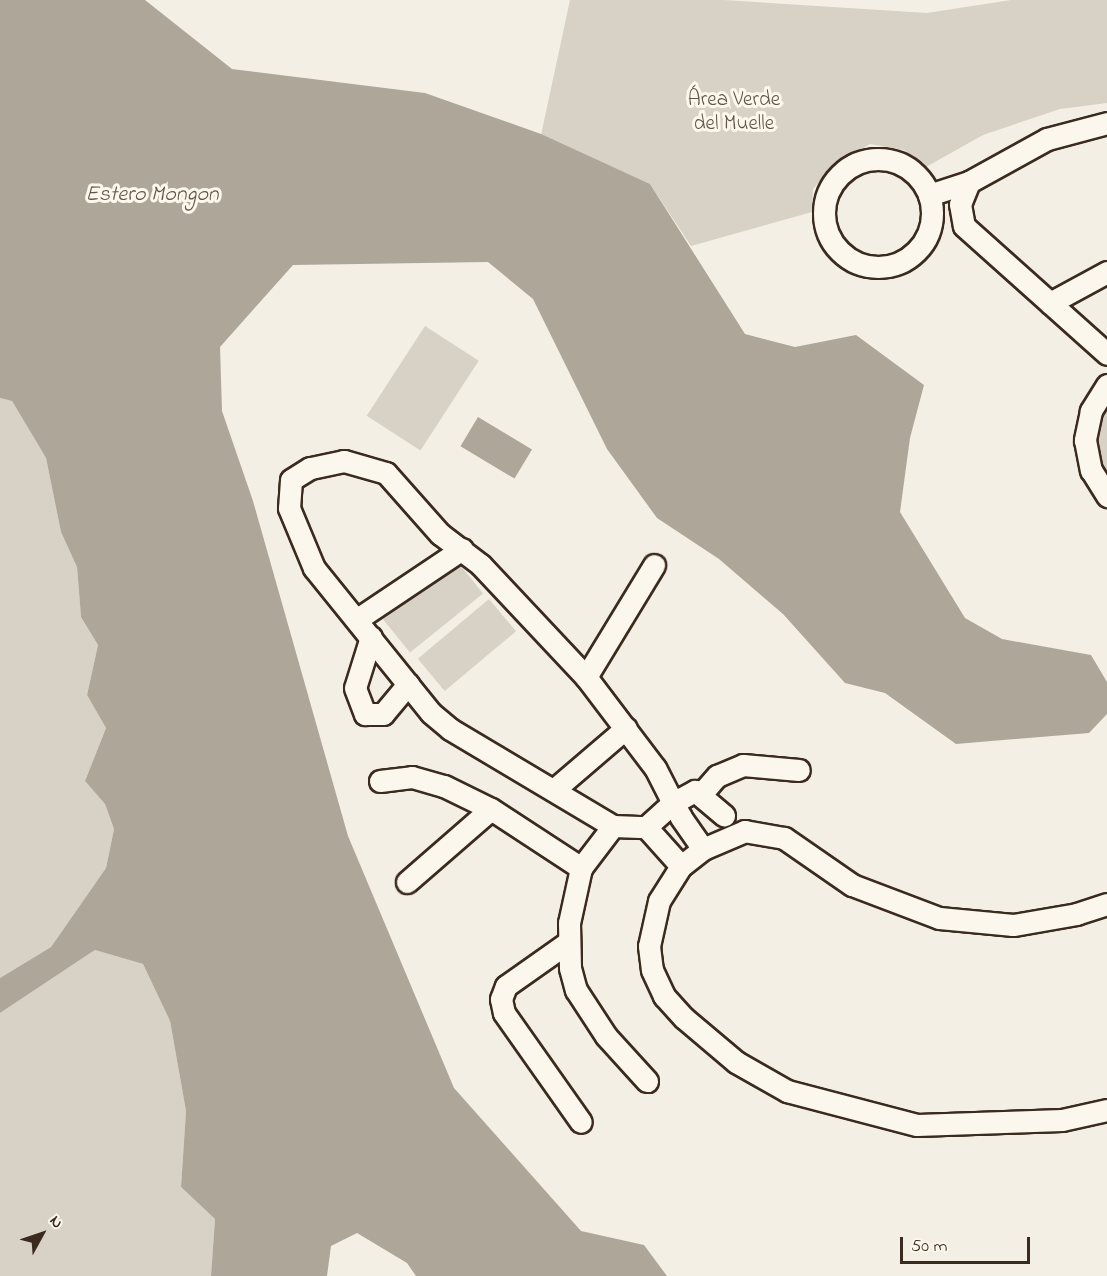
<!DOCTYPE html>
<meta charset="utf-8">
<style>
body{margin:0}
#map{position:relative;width:1107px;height:1276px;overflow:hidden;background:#f3efe4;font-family:"Indie Flower",sans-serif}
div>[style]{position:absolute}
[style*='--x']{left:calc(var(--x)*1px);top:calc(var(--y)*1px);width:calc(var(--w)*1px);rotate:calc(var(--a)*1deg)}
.green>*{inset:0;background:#d8d1c6;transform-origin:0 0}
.water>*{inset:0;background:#afa69a;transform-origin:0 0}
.roads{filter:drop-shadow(2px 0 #3b2a1e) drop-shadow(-2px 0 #3b2a1e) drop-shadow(0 2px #3b2a1e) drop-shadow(0 -2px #3b2a1e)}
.minor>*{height:21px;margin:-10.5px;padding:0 10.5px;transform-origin:10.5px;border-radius:10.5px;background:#fbf7ec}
.minor>.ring{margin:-10.5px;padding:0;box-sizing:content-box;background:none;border:21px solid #fbf7ec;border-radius:50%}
span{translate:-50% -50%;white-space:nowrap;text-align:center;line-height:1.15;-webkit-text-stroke:6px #fbf7ec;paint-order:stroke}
.park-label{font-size:21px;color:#625448}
.water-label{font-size:22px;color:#645549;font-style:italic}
.north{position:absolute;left:12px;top:1204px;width:60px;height:60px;-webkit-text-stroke:4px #fbf7ec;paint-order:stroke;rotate:50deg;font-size:16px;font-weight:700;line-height:24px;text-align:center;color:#3b2a1e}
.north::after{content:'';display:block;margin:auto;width:21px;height:27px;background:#3b2a1e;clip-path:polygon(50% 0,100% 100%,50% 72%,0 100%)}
.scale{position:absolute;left:900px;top:1237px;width:130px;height:27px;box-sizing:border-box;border:3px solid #3b2a1e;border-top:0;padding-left:8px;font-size:18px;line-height:21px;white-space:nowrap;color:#3b2a1e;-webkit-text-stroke:4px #fbf7ec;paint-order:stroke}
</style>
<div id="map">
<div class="green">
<i style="clip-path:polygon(570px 0,724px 0,927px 13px,1011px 0,1107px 0,1107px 103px,1060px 109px,983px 135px,926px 167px,904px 150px,870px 144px,835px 164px,813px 189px,812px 212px,691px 246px,650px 184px,541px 135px)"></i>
<i style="left:425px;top:326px;width:64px;height:107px;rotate:33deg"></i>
<i style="clip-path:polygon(1107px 386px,1107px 496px,1091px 470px,1091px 411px)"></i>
<i style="clip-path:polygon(0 398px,12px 401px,46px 458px,61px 532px,77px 567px,81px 617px,98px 645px,87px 695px,106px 728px,85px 781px,105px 804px,114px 829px,106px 868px,51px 947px,0 978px)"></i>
<i style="left:456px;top:560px;width:43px;height:94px;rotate:51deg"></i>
<i style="left:489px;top:599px;width:42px;height:93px;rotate:50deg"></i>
<i style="clip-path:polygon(95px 950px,143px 964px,170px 1021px,186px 1111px,181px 1187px,215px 1219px,211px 1276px,0 1276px,0 1013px)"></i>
</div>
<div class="water">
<i style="clip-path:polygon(0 0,145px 0,232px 69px,425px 93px,541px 134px,650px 184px,745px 334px,795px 347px,856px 335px,924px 385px,910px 438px,900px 512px,965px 618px,1002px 639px,1091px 655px,1107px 682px,1107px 714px,1089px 733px,956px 744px,885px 693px,845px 683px,783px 614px,719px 559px,657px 518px,607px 449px,533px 299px,488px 262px,293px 265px,220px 347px,222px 411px,253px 501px,348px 836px,454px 1088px,581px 1231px,644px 1245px,667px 1276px,416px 1276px,407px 1263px,357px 1233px,331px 1246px,327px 1276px,211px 1276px,215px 1219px,181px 1187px,186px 1111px,170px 1021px,143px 964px,95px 950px,0 1013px,0 978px,51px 947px,106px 868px,114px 829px,105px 804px,85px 781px,106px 728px,87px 695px,98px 645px,81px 617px,77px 567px,61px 532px,46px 458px,12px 401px,0 398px)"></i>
<i style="left:478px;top:417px;width:63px;height:34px;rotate:31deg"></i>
</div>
<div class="roads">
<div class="minor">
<i class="ring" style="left:824px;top:159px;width:87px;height:87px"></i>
<i style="--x:969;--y:182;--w:24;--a:112"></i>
<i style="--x:960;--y:204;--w:22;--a:80"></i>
<i style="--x:964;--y:226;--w:192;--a:41.8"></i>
<i style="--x:929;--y:195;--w:42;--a:-18"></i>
<i style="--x:969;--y:182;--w:89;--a:-28.9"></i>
<i style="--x:1047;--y:139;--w:62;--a:-14.9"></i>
<i style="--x:1050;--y:303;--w:65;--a:-28.5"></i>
<i style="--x:1107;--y:385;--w:31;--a:122"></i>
<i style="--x:1091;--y:411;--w:30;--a:102"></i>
<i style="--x:1085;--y:440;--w:31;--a:79"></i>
<i style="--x:1091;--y:470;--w:31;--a:58"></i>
<i style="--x:359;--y:618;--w:124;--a:-33.8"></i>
<i style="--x:371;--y:637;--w:53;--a:107.4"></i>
<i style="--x:355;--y:688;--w:28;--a:69"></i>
<i style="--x:365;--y:714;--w:18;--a:0"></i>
<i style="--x:383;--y:714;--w:39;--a:-50"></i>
<i style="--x:586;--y:677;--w:131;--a:-58.7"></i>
<i style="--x:380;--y:781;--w:32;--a:-7"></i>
<i style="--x:412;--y:777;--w:33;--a:16"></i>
<i style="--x:444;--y:786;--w:52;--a:26.1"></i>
<i style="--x:491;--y:809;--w:108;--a:33.2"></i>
<i style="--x:556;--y:788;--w:92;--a:-40.6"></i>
<i style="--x:702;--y:793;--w:23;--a:-49"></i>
<i style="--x:717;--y:776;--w:28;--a:-23"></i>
<i style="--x:743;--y:765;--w:56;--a:5.1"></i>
<i style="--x:613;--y:826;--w:53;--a:127.3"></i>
<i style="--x:581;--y:868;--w:56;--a:102.3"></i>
<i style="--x:569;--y:923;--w:45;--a:88.7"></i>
<i style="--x:570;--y:968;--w:23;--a:75"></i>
<i style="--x:576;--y:990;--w:55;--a:56.9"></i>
<i style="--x:606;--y:1036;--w:61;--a:47.7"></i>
<i style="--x:646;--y:827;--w:52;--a:48.1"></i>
<i style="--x:703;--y:849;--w:39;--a:-125"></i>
<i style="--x:681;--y:817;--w:16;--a:-120"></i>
<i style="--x:673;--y:803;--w:39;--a:-117"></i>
<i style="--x:655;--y:768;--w:114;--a:-127.2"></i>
<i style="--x:586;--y:677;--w:154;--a:-133.2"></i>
<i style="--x:481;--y:565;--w:51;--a:-142.9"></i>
<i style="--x:440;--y:534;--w:81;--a:-131.5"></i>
<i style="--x:386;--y:473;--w:44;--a:-164.1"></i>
<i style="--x:344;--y:461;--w:35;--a:168"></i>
<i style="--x:310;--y:468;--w:22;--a:148"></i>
<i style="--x:291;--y:480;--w:28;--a:94"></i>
<i style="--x:289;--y:508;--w:65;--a:67.4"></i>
<i style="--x:314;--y:568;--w:186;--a:51.1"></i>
<i style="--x:431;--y:713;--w:25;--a:40"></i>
<i style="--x:450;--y:729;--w:190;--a:30.8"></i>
<i style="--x:613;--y:826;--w:33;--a:2"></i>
<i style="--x:646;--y:827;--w:36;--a:-42"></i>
<i style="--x:673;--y:803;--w:25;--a:-29"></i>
<i style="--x:695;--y:791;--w:38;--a:40"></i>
<i style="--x:407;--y:882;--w:111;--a:-41"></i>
<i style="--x:1107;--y:904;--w:32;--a:162"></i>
<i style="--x:1077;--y:914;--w:65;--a:170.2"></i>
<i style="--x:1013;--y:925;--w:74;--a:-174.6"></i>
<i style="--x:939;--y:918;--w:93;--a:-159.2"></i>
<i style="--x:852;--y:885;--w:83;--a:-145.3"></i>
<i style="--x:784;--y:838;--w:40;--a:-170"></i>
<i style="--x:745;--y:831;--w:46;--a:156.8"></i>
<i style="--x:703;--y:849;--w:28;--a:142"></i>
<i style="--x:681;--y:866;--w:41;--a:122.2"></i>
<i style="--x:659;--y:901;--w:46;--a:102.5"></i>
<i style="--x:649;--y:946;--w:24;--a:83"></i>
<i style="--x:652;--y:970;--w:29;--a:65"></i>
<i style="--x:664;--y:996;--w:30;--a:48"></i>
<i style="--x:684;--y:1018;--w:68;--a:40.2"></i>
<i style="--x:736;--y:1062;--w:59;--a:29.6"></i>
<i style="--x:787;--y:1091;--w:134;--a:14.7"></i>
<i style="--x:917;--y:1125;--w:145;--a:-2"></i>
<i style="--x:1062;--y:1120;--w:46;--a:-12.5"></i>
<i style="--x:567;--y:943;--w:75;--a:144.8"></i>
<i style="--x:506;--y:986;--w:14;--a:111"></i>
<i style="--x:501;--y:999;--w:14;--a:78"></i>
<i style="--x:504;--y:1013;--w:133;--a:54.8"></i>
</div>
</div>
<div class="park-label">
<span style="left:734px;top:112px">Área Verde<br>del Muelle</span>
</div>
<div class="water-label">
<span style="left:152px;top:196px">Estero Mongon</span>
</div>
<div class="north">N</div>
<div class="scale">50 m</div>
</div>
